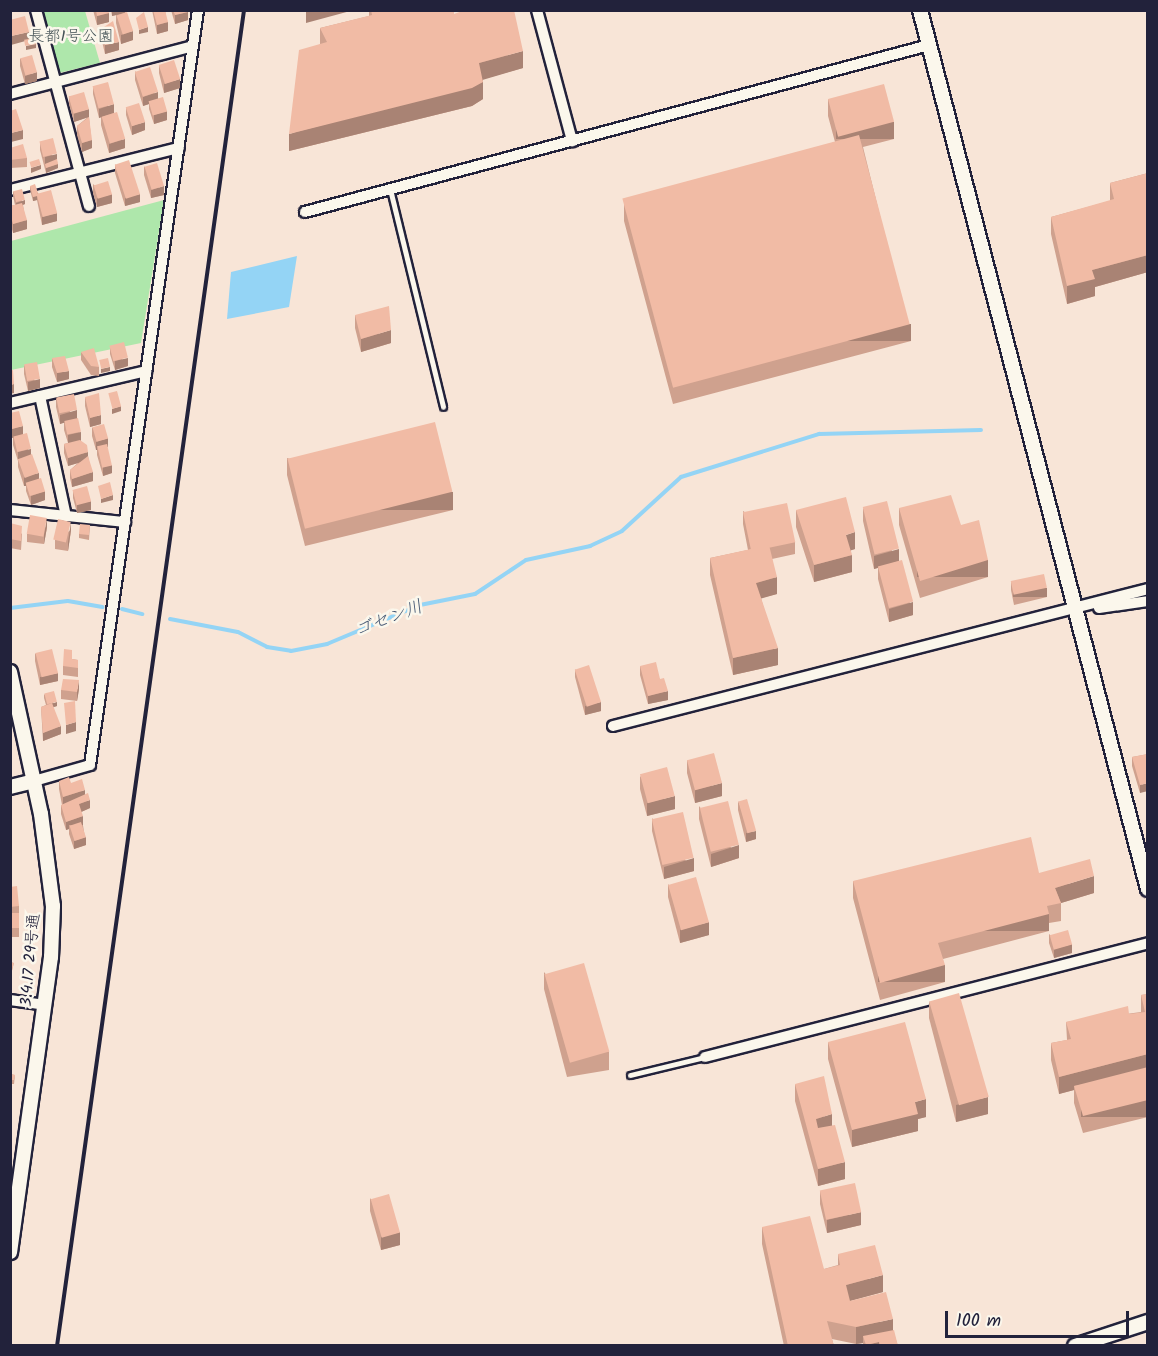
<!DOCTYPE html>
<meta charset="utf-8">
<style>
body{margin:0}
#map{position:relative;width:1158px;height:1356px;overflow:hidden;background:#f8e5d7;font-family:Kalam,"Klee One",sans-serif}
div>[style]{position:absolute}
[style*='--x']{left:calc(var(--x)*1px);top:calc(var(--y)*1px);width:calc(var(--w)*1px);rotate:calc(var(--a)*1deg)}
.green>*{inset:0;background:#aee7ab}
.water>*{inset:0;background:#94d4f5}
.stream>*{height:4px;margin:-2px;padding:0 2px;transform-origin:2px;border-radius:2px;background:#94d4f5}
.roads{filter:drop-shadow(2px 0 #22223b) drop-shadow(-2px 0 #22223b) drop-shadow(0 2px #22223b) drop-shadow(0 -2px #22223b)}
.service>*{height:5px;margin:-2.5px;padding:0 2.5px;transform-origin:2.5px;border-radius:2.5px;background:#fbf7ec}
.minor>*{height:10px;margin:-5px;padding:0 5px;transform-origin:5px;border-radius:5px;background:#fbf7ec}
.tertiary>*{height:14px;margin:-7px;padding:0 7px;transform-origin:7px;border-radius:7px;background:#fbf7ec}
.rail>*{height:4px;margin:-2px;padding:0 2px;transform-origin:2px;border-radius:2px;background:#22223b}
.wall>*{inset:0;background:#cfa18e;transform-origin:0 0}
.shaded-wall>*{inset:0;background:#a98374;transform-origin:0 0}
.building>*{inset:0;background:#f1bba5;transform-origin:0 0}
span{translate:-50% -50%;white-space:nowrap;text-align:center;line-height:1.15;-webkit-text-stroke:5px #fbf7ec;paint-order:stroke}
.park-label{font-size:16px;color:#455357}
.street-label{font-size:16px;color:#22223b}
.water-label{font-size:18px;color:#445773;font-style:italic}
.frame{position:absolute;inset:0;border:12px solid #22223b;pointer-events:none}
.scale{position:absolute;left:945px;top:1311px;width:184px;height:27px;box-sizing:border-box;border:3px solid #22223b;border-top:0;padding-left:8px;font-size:18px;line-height:21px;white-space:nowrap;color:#22223b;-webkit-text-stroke:4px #fbf7ec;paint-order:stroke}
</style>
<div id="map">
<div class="green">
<i style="clip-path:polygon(43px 11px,85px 11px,100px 63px,59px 73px)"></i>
<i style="clip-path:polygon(164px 200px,141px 343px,11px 370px,11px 241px)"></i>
</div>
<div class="water">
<i style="clip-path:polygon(297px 256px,289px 307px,227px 319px,231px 272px)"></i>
</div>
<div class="stream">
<i style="--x:10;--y:608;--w:58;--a:-6.9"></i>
<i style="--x:68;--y:601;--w:35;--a:10"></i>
<i style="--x:122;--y:609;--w:21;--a:14"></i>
<i style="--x:170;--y:619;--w:69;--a:10.8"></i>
<i style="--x:238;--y:632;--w:33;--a:27"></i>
<i style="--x:267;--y:647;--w:24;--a:9"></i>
<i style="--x:291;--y:651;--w:37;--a:-11"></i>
<i style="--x:327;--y:644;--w:101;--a:-22.8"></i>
<i style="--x:420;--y:605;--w:56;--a:-11.3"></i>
<i style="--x:475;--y:594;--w:61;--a:-33.7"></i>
<i style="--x:526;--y:560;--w:66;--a:-12.3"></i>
<i style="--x:590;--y:546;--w:35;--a:-25"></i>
<i style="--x:622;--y:531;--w:80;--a:-42.5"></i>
<i style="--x:681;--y:477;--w:145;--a:-17.3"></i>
<i style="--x:819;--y:434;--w:162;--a:-1.4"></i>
</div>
<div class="roads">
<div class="service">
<i style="--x:390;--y:189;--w:224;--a:76.3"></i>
<i style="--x:630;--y:1075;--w:77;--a:-13.5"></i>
</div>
<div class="minor">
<i style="--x:36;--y:10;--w:203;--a:74.9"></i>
<i style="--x:537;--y:10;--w:136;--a:75"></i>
<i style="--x:10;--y:94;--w:189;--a:-14.7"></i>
<i style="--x:10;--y:190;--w:174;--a:-14"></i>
<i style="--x:305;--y:212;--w:646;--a:-14.98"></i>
<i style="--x:40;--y:396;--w:123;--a:77.8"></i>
<i style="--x:10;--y:403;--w:140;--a:-13.2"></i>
<i style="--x:10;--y:510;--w:116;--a:6"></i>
<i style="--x:1099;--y:608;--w:49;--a:-8.1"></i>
<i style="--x:613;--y:726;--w:552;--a:-14.36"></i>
<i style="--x:34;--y:781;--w:58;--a:-15.9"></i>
<i style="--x:90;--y:765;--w:763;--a:-81.86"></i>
<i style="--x:10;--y:1000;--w:35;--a:8"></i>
<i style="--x:705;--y:1057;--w:457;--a:-14.4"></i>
</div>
<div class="tertiary">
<i style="--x:920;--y:10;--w:908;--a:75.46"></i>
<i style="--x:10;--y:672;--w:145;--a:77.7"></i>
<i style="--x:41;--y:814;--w:93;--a:82.6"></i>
<i style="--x:53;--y:906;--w:51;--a:92.2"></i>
<i style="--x:51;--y:957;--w:298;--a:97.9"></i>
<i style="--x:10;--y:787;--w:25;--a:-14"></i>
<i style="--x:1075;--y:1346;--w:77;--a:-18.2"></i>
</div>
</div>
<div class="rail">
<i style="--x:57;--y:1346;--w:1349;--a:-82.03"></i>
</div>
<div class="wall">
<i style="clip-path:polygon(93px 10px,108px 10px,109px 22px,97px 25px)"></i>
<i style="clip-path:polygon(111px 10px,125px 10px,133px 40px,121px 44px,116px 23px,116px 15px,112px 16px)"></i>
<i style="clip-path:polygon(152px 10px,165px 10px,168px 31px,157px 34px)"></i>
<i style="clip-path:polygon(171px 10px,188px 10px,188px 20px,175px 24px)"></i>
<i style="clip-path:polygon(369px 10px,454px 10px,454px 14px,523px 68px,483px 79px,483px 99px,472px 106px,289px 151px,320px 44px,320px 28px,369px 16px)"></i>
<i style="clip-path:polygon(101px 29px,119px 50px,105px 54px,101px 37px)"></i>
<i style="clip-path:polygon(20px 58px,37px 81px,25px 84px,20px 66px)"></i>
<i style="clip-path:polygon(159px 65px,180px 88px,164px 93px,159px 73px)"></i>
<i style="clip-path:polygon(135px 71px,158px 98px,167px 120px,154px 124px,149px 109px,149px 104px,143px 106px,135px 80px)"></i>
<i style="clip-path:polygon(93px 86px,114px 113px,125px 148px,109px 153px,101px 125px,101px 117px,99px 118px,93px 94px)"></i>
<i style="clip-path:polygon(69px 96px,89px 117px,92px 148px,82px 152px,77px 135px,77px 126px,88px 117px,74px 122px,69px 104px)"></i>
<i style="clip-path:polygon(828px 99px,894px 139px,863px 147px,911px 341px,673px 404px,624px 221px,624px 204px,835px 142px,828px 116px)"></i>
<i style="clip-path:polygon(126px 107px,145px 130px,132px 135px,126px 115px)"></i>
<i style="clip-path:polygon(40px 142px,57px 161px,58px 168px,46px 173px,40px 150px)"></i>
<i style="clip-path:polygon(10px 148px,27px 158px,27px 167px,10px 168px)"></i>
<i style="clip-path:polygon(115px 164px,140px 202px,125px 206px,115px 173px)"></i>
<i style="clip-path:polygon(144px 166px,164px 195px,151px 198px,144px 175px)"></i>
<i style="clip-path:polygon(1148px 173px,1148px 272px,1095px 287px,1095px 296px,1067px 304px,1051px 234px,1051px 217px,1110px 201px,1110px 183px)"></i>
<i style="clip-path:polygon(93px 184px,112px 203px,97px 207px,93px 193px)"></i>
<i style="clip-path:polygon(30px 186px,38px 193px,57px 221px,42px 225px,37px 200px,33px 201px,30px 190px)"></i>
<i style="clip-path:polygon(13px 191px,25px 204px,23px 205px,27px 229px,13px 233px,10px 222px,10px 206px,15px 205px,13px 196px)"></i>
<i style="clip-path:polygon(355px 315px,391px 343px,361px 352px,355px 328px)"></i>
<i style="clip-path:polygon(110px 346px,128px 366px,115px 370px,110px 354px)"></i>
<i style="clip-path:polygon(81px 352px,99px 367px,99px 376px,91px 375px,81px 360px)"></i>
<i style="clip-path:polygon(52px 358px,69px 379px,57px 382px,52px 367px)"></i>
<i style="clip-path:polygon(24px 365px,40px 388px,28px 391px,24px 374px)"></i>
<i style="clip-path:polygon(85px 397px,101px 424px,90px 427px,85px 406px)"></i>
<i style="clip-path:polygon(56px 398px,77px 418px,81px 441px,88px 456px,93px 481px,72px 487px,70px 478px,70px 470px,78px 463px,68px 466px,64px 453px,64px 444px,68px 443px,64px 430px,64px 422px,60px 424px,56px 407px)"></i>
<i style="clip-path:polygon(10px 413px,23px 434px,45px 500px,31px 505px,26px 491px,26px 486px,24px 486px,18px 467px,18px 461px,13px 445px,13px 437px,12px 438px,10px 433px)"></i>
<i style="clip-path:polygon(92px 427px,107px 447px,112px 473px,103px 476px,97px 455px,97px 450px,96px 450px,92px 436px)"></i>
<i style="clip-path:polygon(287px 458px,453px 510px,305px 546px,287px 475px)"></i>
<i style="clip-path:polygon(73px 490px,91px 510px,77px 513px,73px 498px)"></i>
<i style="clip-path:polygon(863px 508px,899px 561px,913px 615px,889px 622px,878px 579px,878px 568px,874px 569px,863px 521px)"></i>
<i style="clip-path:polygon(899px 508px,961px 525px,988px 577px,920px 598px,899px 525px)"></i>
<i style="clip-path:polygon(796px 510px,855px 549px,851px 550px,852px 572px,814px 582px,796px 527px)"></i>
<i style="clip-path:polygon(743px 511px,795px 542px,795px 554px,772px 559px,777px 594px,761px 598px,778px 665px,733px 675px,710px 575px,710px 558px,748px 550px,743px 524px)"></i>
<i style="clip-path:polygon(10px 523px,22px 534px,21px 550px,10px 548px)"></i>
<i style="clip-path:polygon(90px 525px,89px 540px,79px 538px,79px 534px)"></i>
<i style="clip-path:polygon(47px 527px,44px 544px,27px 542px,27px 534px)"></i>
<i style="clip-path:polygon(71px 530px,68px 551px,55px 549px,55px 540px)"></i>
<i style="clip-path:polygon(1011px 582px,1047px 597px,1014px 605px,1011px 590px)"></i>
<i style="clip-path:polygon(35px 653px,58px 681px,40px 685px,35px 661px)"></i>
<i style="clip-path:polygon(72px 659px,78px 660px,78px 677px,63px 675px,63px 666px)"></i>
<i style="clip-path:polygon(640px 666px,660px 679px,668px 700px,648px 704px,640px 675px)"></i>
<i style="clip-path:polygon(575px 669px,601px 711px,585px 715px,575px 677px)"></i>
<i style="clip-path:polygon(79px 689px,77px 701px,61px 699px,61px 690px)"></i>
<i style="clip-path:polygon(44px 694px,57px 706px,53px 707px,61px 734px,43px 741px,41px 707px,46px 705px,44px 698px)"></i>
<i style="clip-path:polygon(1148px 754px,1140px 793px,1132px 766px,1132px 757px)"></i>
<i style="clip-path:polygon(687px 760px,722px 796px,695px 803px,687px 773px)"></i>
<i style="clip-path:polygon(640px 776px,675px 809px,647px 816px,640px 789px)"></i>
<i style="clip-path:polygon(59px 781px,71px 783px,85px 795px,90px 808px,81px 812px,86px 845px,74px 849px,69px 834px,69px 829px,66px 830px,61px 814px,61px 805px,62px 805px,59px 789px)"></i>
<i style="clip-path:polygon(738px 801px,756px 839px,746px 842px,738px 810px)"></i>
<i style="clip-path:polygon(699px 806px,739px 858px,711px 867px,699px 819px)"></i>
<i style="clip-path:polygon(652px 818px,694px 871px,664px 879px,652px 831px)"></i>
<i style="clip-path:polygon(1039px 873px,1094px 893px,1061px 903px,1061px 921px,1049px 923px,1049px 931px,943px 959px,945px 982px,880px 1000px,853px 898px,853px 881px)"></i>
<i style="clip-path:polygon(668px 884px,709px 935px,680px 943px,668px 897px)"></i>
<i style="clip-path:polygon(10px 887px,19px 906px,19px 937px,10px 937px)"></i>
<i style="clip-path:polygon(1049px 934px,1072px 953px,1054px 958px,1049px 943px)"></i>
<i style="left:10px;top:962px;width:4px;height:27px;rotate:14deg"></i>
<i style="clip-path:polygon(544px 972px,609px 1052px,609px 1070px,567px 1077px,544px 989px)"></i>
<i style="clip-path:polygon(1148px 994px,1148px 1117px,1083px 1133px,1074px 1103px,1074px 1090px,1059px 1094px,1051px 1060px,1051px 1043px,1067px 1040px,1066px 1022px,1141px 1012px,1141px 995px)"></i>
<i style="clip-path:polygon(929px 1001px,988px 1114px,956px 1122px,929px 1018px)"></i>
<i style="clip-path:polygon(828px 1042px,926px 1117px,918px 1119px,918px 1131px,852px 1147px,828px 1059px)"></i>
<i style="clip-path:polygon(10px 1074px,15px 1075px,14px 1084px,10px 1084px)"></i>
<i style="clip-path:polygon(795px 1084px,832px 1125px,845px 1179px,818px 1186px,795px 1101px)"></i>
<i style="clip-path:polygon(820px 1191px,861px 1225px,827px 1233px,820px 1204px)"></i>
<i style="clip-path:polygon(370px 1198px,400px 1245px,381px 1250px,370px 1211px)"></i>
<i style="clip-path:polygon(762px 1227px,824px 1269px,838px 1265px,838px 1254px,883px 1292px,850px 1301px,893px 1331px,898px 1346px,863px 1346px,863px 1343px,856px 1344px,832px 1339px,834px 1346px,784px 1346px,762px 1244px)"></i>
</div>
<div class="shaded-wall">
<i style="clip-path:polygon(112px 10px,125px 10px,125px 13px,112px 16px)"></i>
<i style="clip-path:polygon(306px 10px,354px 10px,306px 23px)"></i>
<i style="clip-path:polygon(188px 12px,188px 20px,175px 24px,175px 15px)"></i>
<i style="clip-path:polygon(109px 13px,109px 22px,97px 25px,97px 16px)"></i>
<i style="clip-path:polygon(168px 22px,168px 31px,157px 34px,157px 25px)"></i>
<i style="clip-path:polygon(148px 27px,148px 32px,139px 34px,139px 30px)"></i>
<i style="clip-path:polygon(133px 31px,133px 40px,121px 44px,121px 35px)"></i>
<i style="clip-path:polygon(29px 32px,29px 40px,11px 45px,11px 36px)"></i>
<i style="clip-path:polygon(119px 42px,119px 50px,105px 54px,105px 45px)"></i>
<i style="clip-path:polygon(36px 44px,36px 48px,26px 50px,26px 46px)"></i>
<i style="clip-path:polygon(523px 51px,523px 68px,479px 81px,479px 63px)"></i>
<i style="clip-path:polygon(37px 72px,37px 81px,25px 84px,25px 76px)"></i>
<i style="clip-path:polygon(180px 79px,180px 88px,164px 93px,164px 84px)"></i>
<i style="clip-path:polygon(483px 82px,483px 99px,472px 106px,289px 151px,289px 134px)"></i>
<i style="clip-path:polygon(158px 92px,158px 101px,149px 101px,149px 104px,143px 106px,143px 97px)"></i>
<i style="clip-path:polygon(114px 104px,114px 113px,99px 118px,99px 109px)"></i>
<i style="clip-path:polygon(89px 109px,89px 117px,74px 122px,74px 113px)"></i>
<i style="clip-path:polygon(167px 111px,167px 120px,154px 124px,154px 115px)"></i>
<i style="clip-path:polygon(145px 122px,145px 130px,132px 135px,132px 126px)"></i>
<i style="left:894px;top:122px;width:17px;height:58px;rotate:90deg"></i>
<i style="clip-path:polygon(23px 130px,23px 139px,11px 142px,11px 133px)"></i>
<i style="clip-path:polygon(125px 139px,125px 148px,109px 153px,109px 144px)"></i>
<i style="clip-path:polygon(92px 140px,92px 148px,82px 152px,82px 143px)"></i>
<i style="clip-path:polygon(57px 154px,57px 162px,45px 164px,45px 166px,45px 157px)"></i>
<i style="clip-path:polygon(58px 164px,58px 168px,46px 173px,46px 168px)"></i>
<i style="clip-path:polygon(41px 165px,41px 169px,31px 173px,31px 168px)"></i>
<i style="clip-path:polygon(164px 186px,164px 195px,151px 198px,151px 190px)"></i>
<i style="clip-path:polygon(112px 194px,112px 203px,97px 207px,97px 198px)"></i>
<i style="clip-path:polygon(140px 194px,140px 202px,125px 206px,125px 198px)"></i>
<i style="clip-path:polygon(37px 196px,37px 200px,33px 201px,33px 197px)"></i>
<i style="clip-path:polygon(25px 200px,25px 204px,16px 207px,16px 203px)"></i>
<i style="clip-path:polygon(57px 213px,57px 221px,42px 225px,42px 217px)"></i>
<i style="clip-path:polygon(27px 220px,27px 229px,13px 233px,13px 224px)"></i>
<i style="clip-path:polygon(1148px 255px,1148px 272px,1095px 287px,1095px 296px,1067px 304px,1067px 286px,1092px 270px)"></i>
<i style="left:911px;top:324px;width:17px;height:246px;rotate:90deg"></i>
<i style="clip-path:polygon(391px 330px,391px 343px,361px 352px,361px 339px)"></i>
<i style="clip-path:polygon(128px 358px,128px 366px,115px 370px,115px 361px)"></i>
<i style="clip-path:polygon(110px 367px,110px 371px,101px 373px,101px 369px)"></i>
<i style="clip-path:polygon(69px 371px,69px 379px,57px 382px,57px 373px)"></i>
<i style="clip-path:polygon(40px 379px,40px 388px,28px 391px,28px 382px)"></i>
<i style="clip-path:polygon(14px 384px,14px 393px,10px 394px,10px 385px)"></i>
<i style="clip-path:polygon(121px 406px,121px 411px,112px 414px,112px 409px)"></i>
<i style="clip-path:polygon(77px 410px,77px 419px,60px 424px,60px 415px)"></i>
<i style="clip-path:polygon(101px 415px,101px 424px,90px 427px,90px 418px)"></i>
<i style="clip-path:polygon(23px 426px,23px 435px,12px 438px,12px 429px)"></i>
<i style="clip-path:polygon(81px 432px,81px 441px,68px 444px,68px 435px)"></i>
<i style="clip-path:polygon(108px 438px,108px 447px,97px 446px,97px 450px,96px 450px,96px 442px)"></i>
<i style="clip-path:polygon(31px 449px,31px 458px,18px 459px,18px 461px,18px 452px)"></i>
<i style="clip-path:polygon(88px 452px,88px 460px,68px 466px,68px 458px)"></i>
<i style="clip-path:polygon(112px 465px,112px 473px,103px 476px,103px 467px)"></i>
<i style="clip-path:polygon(93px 472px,93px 481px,72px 487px,72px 479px)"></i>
<i style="clip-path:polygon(39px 473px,39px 482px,26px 483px,26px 486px,24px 486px,24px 477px)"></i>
<i style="clip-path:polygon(45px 491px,45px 500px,31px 505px,31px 496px)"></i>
<i style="left:10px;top:492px;width:2px;height:9px"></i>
<i style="left:453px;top:492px;width:18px;height:153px;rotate:90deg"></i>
<i style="clip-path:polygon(113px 495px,113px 500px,101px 503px,101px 499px)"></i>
<i style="clip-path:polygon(91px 501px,91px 510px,77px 513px,77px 504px)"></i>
<i style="clip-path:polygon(47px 518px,47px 527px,44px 544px,44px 535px)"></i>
<i style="clip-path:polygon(71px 522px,71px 530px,68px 551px,68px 542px)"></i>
<i style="clip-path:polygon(855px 532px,855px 549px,846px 552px,846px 535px)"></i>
<i style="clip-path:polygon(899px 549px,899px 561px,874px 569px,874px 556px)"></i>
<i style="clip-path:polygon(852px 555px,852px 572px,814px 582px,814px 565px)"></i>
<i style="left:988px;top:560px;width:17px;height:71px;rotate:90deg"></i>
<i style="clip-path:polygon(777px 577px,777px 594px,756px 600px,756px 583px)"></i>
<i style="left:1047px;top:588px;width:9px;height:34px;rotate:90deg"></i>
<i style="clip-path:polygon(913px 602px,913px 615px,889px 622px,889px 609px)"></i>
<i style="clip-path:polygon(778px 648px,778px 665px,733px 675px,733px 658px)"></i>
<i style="clip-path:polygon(58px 673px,58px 681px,40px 685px,40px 677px)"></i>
<i style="clip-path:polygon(79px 680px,79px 689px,77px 701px,77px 692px)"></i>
<i style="clip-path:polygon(668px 691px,668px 700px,648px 704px,648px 696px)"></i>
<i style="clip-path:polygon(57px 702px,57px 706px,48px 709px,48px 705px)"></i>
<i style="clip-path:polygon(601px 702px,601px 711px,585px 715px,585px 706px)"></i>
<i style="clip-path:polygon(76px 722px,76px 731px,66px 734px,66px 725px)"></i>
<i style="clip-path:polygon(61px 726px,61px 734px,43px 741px,43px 733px)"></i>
<i style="clip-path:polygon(722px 783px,722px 796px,695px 803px,695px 790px)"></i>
<i style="clip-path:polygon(1148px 783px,1148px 791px,1140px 793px,1140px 785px)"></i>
<i style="clip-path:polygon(85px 790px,85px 799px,63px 806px,63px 797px)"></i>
<i style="clip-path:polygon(675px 796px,675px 809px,647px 816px,647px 803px)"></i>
<i style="clip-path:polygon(90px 800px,90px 808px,79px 813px,79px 804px)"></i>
<i style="clip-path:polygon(83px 816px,83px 825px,69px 825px,69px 829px,66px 830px,66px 822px)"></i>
<i style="clip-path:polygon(756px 831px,756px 839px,746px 842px,746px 833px)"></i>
<i style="clip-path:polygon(86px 837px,86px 845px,74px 849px,74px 841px)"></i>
<i style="clip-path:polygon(739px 845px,739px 858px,711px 867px,711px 854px)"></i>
<i style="clip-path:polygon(694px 858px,694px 871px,664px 879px,664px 867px)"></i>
<i style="clip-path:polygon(1094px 876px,1094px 893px,1061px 903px,1055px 888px)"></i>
<i style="left:1049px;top:914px;width:17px;height:115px;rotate:90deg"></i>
<i style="clip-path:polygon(709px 922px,709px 935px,680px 943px,680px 930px)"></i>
<i style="clip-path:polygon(1072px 944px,1072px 953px,1054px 958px,1054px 949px)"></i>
<i style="left:945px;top:965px;width:17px;height:67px;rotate:90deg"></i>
<i style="clip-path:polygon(1148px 1054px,1148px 1072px,1074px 1086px,1074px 1090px,1059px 1094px,1059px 1077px)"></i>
<i style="clip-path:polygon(988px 1097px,988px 1114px,956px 1122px,956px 1105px)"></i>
<i style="clip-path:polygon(926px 1099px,926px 1117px,918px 1119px,918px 1131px,852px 1147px,852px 1130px,915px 1102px)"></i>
<i style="left:1148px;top:1100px;width:17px;height:67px;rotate:90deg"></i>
<i style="clip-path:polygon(832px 1114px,832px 1132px,816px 1136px,816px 1119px)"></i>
<i style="clip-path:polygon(845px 1162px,845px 1179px,818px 1186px,818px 1169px)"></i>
<i style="clip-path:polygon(861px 1212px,861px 1225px,827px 1233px,827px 1220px)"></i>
<i style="clip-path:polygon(400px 1232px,400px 1245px,381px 1250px,381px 1237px)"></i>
<i style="clip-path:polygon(883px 1275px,883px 1292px,846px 1302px,846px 1285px)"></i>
<i style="clip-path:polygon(893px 1319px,893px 1336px,863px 1336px,863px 1343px,856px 1344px,856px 1327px)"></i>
<i style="clip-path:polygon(879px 1342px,879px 1346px,866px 1345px)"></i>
</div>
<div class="building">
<i style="clip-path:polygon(96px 10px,108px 10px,109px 13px,97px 16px)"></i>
<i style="clip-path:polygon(153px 10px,165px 10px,168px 22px,157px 25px)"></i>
<i style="clip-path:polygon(173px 10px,188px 10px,188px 12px,175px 15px)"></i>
<i style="clip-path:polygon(371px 10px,454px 10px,454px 14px,465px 10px,514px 10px,523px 51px,479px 63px,483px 82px,472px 88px,289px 134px,299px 50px,327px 42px,320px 28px,372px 15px)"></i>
<i style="left:127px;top:12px;width:20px;height:11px;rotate:72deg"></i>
<i style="clip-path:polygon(144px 12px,148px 27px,139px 30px,136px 18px)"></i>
<i style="clip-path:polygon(25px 16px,29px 32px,11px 36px,10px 20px)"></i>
<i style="clip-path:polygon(113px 21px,119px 42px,105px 45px,101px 29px)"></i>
<i style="left:35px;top:38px;width:6px;height:11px;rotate:81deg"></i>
<i style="left:32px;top:55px;width:18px;height:12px;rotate:74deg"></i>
<i style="left:174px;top:60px;width:20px;height:16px;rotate:72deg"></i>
<i style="left:150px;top:67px;width:26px;height:16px;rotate:72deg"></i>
<i style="left:108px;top:82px;width:23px;height:16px;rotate:75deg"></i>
<i style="left:884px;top:84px;width:39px;height:58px;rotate:75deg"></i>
<i style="left:84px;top:92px;width:18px;height:16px;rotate:74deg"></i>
<i style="left:163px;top:97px;width:15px;height:15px;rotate:74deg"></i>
<i style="left:139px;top:103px;width:20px;height:14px;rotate:72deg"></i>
<i style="clip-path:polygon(16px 109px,23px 130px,11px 133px,10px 111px)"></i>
<i style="left:117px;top:112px;width:28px;height:16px;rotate:73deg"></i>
<i style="clip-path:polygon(89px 117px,92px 140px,82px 143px,77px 126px)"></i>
<i style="left:859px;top:135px;width:196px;height:245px;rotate:75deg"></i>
<i style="left:53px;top:138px;width:16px;height:14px;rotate:76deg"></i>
<i style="clip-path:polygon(23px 144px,27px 158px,10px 160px,10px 148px)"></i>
<i style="left:39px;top:159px;width:6px;height:10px;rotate:72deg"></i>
<i style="clip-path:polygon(57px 159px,58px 164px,46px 168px,45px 164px)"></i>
<i style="left:129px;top:160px;width:36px;height:15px;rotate:72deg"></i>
<i style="left:157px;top:163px;width:24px;height:13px;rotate:73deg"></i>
<i style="clip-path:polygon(1148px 173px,1148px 255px,1092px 270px,1095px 279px,1067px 286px,1051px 217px,1114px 199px,1110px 183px)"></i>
<i style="left:108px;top:181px;width:14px;height:15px;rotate:73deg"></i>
<i style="clip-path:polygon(35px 184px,38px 193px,37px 194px,37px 196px,33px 197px,30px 186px)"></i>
<i style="left:22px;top:189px;width:11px;height:9px;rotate:75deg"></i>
<i style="left:51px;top:190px;width:24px;height:15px;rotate:75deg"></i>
<i style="clip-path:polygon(22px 203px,27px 220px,13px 224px,10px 213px,10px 206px)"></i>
<i style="clip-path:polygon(389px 306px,391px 330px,361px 339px,355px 315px)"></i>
<i style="left:124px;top:342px;width:16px;height:15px;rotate:76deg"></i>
<i style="clip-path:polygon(94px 348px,99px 367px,91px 366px,81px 352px)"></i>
<i style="clip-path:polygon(65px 356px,69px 371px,57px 373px,52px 358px)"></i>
<i style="left:108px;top:358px;width:9px;height:9px;rotate:77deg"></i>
<i style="left:37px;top:362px;width:17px;height:13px;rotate:80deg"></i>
<i style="clip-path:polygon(13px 370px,14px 384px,10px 385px,10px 371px)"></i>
<i style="left:117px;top:391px;width:16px;height:9px;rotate:75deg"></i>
<i style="clip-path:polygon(99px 393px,101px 415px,90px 418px,85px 397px)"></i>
<i style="left:74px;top:394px;width:16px;height:18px;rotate:79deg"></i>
<i style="clip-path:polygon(19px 411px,23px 426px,12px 429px,10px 425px,10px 413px)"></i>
<i style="left:78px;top:418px;width:14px;height:14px;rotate:78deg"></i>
<i style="left:435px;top:422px;width:72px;height:152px;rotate:76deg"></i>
<i style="left:104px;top:424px;width:15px;height:12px;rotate:74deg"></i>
<i style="left:27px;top:433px;width:16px;height:14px;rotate:76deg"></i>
<i style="clip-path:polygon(80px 440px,87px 445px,88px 452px,68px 458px,64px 444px)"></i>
<i style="left:107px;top:444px;width:22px;height:10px;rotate:77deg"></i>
<i style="left:32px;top:454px;width:20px;height:15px;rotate:70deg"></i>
<i style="clip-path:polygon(88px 456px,93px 472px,72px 479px,70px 470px)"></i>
<i style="left:41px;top:478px;width:14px;height:16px;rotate:73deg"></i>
<i style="clip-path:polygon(110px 482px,113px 495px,101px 499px,98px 486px)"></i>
<i style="left:87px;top:486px;width:16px;height:15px;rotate:75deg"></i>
<i style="clip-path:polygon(951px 495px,961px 525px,979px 520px,988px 560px,920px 581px,899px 508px)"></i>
<i style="clip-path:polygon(846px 497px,855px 532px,846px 535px,852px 555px,814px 565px,796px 510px)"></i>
<i style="left:887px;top:501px;width:49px;height:25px;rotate:76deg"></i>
<i style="left:787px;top:503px;width:40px;height:45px;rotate:78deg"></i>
<i style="left:30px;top:515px;width:17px;height:19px;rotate:10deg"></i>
<i style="left:58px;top:519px;width:13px;height:21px;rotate:13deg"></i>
<i style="clip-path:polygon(10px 523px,22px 526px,21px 541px,10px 539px)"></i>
<i style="left:80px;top:524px;width:10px;height:10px;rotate:6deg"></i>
<i style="clip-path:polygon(769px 545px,777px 577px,756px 583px,778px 648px,733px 658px,710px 558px)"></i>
<i style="left:902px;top:560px;width:43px;height:25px;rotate:75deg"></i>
<i style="left:1044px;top:574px;width:14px;height:34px;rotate:78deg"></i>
<i style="left:52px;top:649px;width:25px;height:17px;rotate:76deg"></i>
<i style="clip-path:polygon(64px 649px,72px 650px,72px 659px,78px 660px,78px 668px,63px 666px)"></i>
<i style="clip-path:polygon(656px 662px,660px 679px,664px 678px,668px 691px,648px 696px,640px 666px)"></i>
<i style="left:589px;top:665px;width:39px;height:15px;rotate:72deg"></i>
<i style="clip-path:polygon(63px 679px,79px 680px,77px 692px,61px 690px)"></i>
<i style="left:54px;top:691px;width:11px;height:10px;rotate:75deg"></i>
<i style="clip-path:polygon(75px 701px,76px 722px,66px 725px,64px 703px)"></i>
<i style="clip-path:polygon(52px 703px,61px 726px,43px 733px,41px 707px)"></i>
<i style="left:714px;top:753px;width:31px;height:28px;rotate:75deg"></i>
<i style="clip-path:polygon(1148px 754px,1148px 783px,1140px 785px,1132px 757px)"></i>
<i style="left:667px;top:767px;width:30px;height:28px;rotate:75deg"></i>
<i style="clip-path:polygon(69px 777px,71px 783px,82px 779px,85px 790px,63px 797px,59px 781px)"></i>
<i style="clip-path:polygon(88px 793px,90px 800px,79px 804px,83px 816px,66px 822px,61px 805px)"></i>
<i style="left:747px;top:799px;width:33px;height:9px;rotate:74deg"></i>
<i style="left:728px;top:801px;width:45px;height:29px;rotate:76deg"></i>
<i style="left:683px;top:812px;width:47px;height:32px;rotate:77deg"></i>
<i style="left:81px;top:822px;width:16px;height:12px;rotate:72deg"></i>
<i style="clip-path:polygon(1031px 837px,1039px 873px,1090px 859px,1094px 876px,1055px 888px,1061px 903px,1047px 906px,1049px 914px,938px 943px,945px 965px,880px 983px,853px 881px)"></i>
<i style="left:696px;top:877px;width:47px;height:29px;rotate:74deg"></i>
<i style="clip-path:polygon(17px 886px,19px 906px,10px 907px,10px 887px)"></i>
<i style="left:10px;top:913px;width:9px;height:15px"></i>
<i style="left:1068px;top:930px;width:15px;height:19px;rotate:74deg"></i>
<i style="left:10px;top:962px;width:4px;height:18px;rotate:14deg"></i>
<i style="left:584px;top:963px;width:92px;height:41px;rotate:74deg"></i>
<i style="left:959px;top:993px;width:108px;height:31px;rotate:74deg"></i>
<i style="clip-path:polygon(1148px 994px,1148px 1054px,1059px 1077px,1051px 1043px,1071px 1039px,1066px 1022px,1128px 1006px,1129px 1014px,1145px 1012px,1141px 995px)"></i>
<i style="clip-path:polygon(905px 1022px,926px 1099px,915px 1102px,918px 1114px,852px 1130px,828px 1042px)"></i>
<i style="clip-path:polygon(1148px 1067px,1148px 1100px,1083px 1116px,1074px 1086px)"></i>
<i style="clip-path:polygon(10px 1074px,15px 1075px,14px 1080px,10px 1080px)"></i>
<i style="clip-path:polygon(824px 1076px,832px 1114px,816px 1119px,818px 1128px,835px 1125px,845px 1162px,818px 1169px,795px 1084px)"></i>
<i style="left:855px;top:1183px;width:30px;height:36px;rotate:78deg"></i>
<i style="left:389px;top:1194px;width:40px;height:19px;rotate:74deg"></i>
<i style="clip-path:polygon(810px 1216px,824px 1269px,840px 1265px,838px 1254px,875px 1245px,883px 1275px,846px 1285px,850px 1301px,886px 1292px,893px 1319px,856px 1327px,827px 1321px,834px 1346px,788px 1346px,762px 1227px)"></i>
<i style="clip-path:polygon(894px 1330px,898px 1346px,880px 1346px,879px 1342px,866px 1345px,863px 1336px)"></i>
</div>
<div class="park-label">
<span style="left:71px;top:37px">長都1号公園</span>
</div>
<div class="street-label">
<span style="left:31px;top:960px;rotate:-85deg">3.4.17 29号通</span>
</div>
<div class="water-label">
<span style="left:389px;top:620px;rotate:-21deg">ゴセン川</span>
</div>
<div class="frame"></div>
<div class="scale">100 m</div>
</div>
